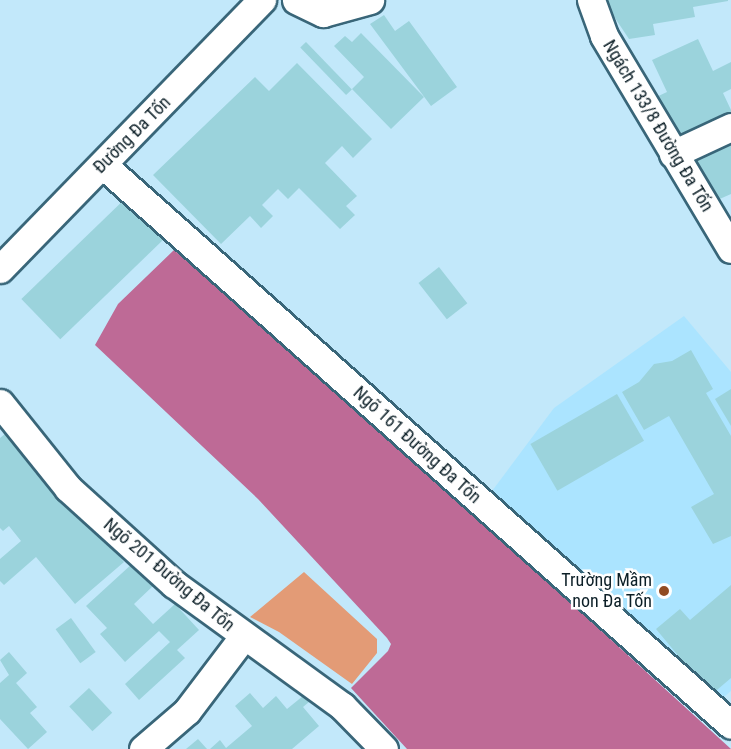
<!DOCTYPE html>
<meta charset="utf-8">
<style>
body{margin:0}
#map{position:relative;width:731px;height:749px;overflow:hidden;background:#c2e8fa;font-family:"Roboto Condensed",sans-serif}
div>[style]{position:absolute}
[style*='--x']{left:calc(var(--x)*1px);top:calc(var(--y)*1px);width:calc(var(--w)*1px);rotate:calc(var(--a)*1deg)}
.built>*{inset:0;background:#abe4ff}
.green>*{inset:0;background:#e39b76}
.water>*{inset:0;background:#be6a96}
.building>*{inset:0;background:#9bd3dc;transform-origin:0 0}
.roads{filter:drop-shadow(2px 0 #396679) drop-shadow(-2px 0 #396679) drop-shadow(0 2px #396679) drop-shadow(0 -2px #396679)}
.minor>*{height:27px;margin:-13.5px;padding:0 13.5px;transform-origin:13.5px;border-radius:13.5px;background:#fff}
.dots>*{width:16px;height:16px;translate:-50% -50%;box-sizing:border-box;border:3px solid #fff;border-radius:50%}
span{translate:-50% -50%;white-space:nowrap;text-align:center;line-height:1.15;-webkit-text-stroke:5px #fff;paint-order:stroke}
.street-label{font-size:18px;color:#0c1f27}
.poi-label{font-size:18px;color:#0c1f27}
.right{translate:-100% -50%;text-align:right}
</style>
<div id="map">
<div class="built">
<i style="clip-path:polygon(684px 316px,731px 372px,731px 691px,717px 703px,492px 491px,554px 408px)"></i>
</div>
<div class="green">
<i style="clip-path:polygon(304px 572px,377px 639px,377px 653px,352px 684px,279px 632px,250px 617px)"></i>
</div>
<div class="water">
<i style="clip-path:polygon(174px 250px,331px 385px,731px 749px,407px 749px,351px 688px,388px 651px,391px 644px,387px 638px,258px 499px,95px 345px,118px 304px)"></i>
</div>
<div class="building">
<i style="clip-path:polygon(603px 0,728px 0,728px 1px,693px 7px,695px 17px,653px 24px,655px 35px,629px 39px)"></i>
<i style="clip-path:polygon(384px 15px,395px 31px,409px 21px,457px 87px,431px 106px,370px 24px)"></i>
<i style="clip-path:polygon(361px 33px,424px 97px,391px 129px,352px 89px,364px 77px,334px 46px,345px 36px,352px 42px)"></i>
<i style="clip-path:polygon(698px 39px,713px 71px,731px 62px,731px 89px,723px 93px,731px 110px,731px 124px,679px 149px,652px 99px,667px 92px,652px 60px)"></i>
<i style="left:306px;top:42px;width:66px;height:8px;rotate:46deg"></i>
<i style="clip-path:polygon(297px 63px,372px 139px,353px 158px,342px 146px,325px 163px,357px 196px,346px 206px,355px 215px,340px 229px,299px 188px,288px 199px,278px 189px,262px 205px,273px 216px,261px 228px,250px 216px,221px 244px,153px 175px,255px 77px,269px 91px)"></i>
<i style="clip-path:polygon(731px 130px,731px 194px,715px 201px,681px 153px)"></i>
<i style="left:130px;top:194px;width:56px;height:151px;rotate:46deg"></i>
<i style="left:439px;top:267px;width:46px;height:26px;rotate:52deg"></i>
<i style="clip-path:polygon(691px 350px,713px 389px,706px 393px,731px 436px,731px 536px,713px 544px,691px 507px,714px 494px,669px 416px,644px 430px,622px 392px,639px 382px,654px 364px,672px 361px)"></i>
<i style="clip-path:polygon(731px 389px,731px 426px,715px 399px)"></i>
<i style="left:617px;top:394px;width:54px;height:100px;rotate:60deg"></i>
<i style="clip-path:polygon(11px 429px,124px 562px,75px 604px,36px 557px,4px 585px,0 581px,0 559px,21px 541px,9px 526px,3px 531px,0 528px,0 438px)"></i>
<i style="clip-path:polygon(133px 563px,153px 586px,134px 604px,153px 624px,175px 604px,199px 630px,177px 650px,185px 658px,139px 700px,125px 684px,170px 642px,159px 631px,125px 662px,100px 634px,107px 628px,86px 606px)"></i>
<i style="clip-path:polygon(731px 585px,731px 678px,711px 695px,656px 629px,680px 609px,690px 620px)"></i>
<i style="left:71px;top:618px;width:42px;height:19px;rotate:54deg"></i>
<i style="clip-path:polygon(9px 652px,27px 673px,16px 683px,37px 707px,30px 713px,47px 732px,28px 749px,0 719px,0 683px,9px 675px,0 660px)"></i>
<i style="left:89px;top:688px;width:34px;height:27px;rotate:47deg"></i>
<i style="clip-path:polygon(250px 693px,263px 708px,276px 696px,287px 709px,303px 696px,309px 702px,303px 707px,319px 726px,292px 749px,210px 749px,220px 740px,226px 748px,252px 726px,235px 706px)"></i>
<i style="clip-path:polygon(198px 739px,207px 749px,186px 749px)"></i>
</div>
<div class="roads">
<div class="minor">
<i style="--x:296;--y:0;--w:30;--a:26"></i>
<i style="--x:323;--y:13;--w:49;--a:-15.5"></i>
<i style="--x:591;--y:0;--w:38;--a:70"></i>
<i style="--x:604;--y:36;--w:248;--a:59.2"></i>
<i style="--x:673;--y:154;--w:64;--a:-25"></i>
<i style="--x:103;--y:165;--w:841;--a:41.72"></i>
<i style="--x:0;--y:269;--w:376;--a:-45.8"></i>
<i style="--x:0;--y:403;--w:109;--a:51.3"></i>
<i style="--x:68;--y:488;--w:143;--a:42.2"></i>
<i style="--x:174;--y:584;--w:208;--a:36"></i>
<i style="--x:342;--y:706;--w:60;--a:45.7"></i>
<i style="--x:143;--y:749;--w:58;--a:-40.8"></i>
<i style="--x:187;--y:711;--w:93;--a:-52.9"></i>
</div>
</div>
<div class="dots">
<i style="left:664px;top:591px;background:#914b22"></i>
</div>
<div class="street-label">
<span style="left:658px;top:126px;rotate:59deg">Ngách 133/8 Đường Đa Tốn</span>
<span style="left:132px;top:135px;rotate:-45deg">Đường Đa Tốn</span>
<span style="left:417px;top:445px;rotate:42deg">Ngõ 161 Đường Đa Tốn</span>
<span style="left:169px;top:575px;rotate:40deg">Ngõ 201 Đường Đa Tốn</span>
</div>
<div class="poi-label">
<span class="right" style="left:652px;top:591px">Trường Mầm<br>non Đa Tốn</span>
</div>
</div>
